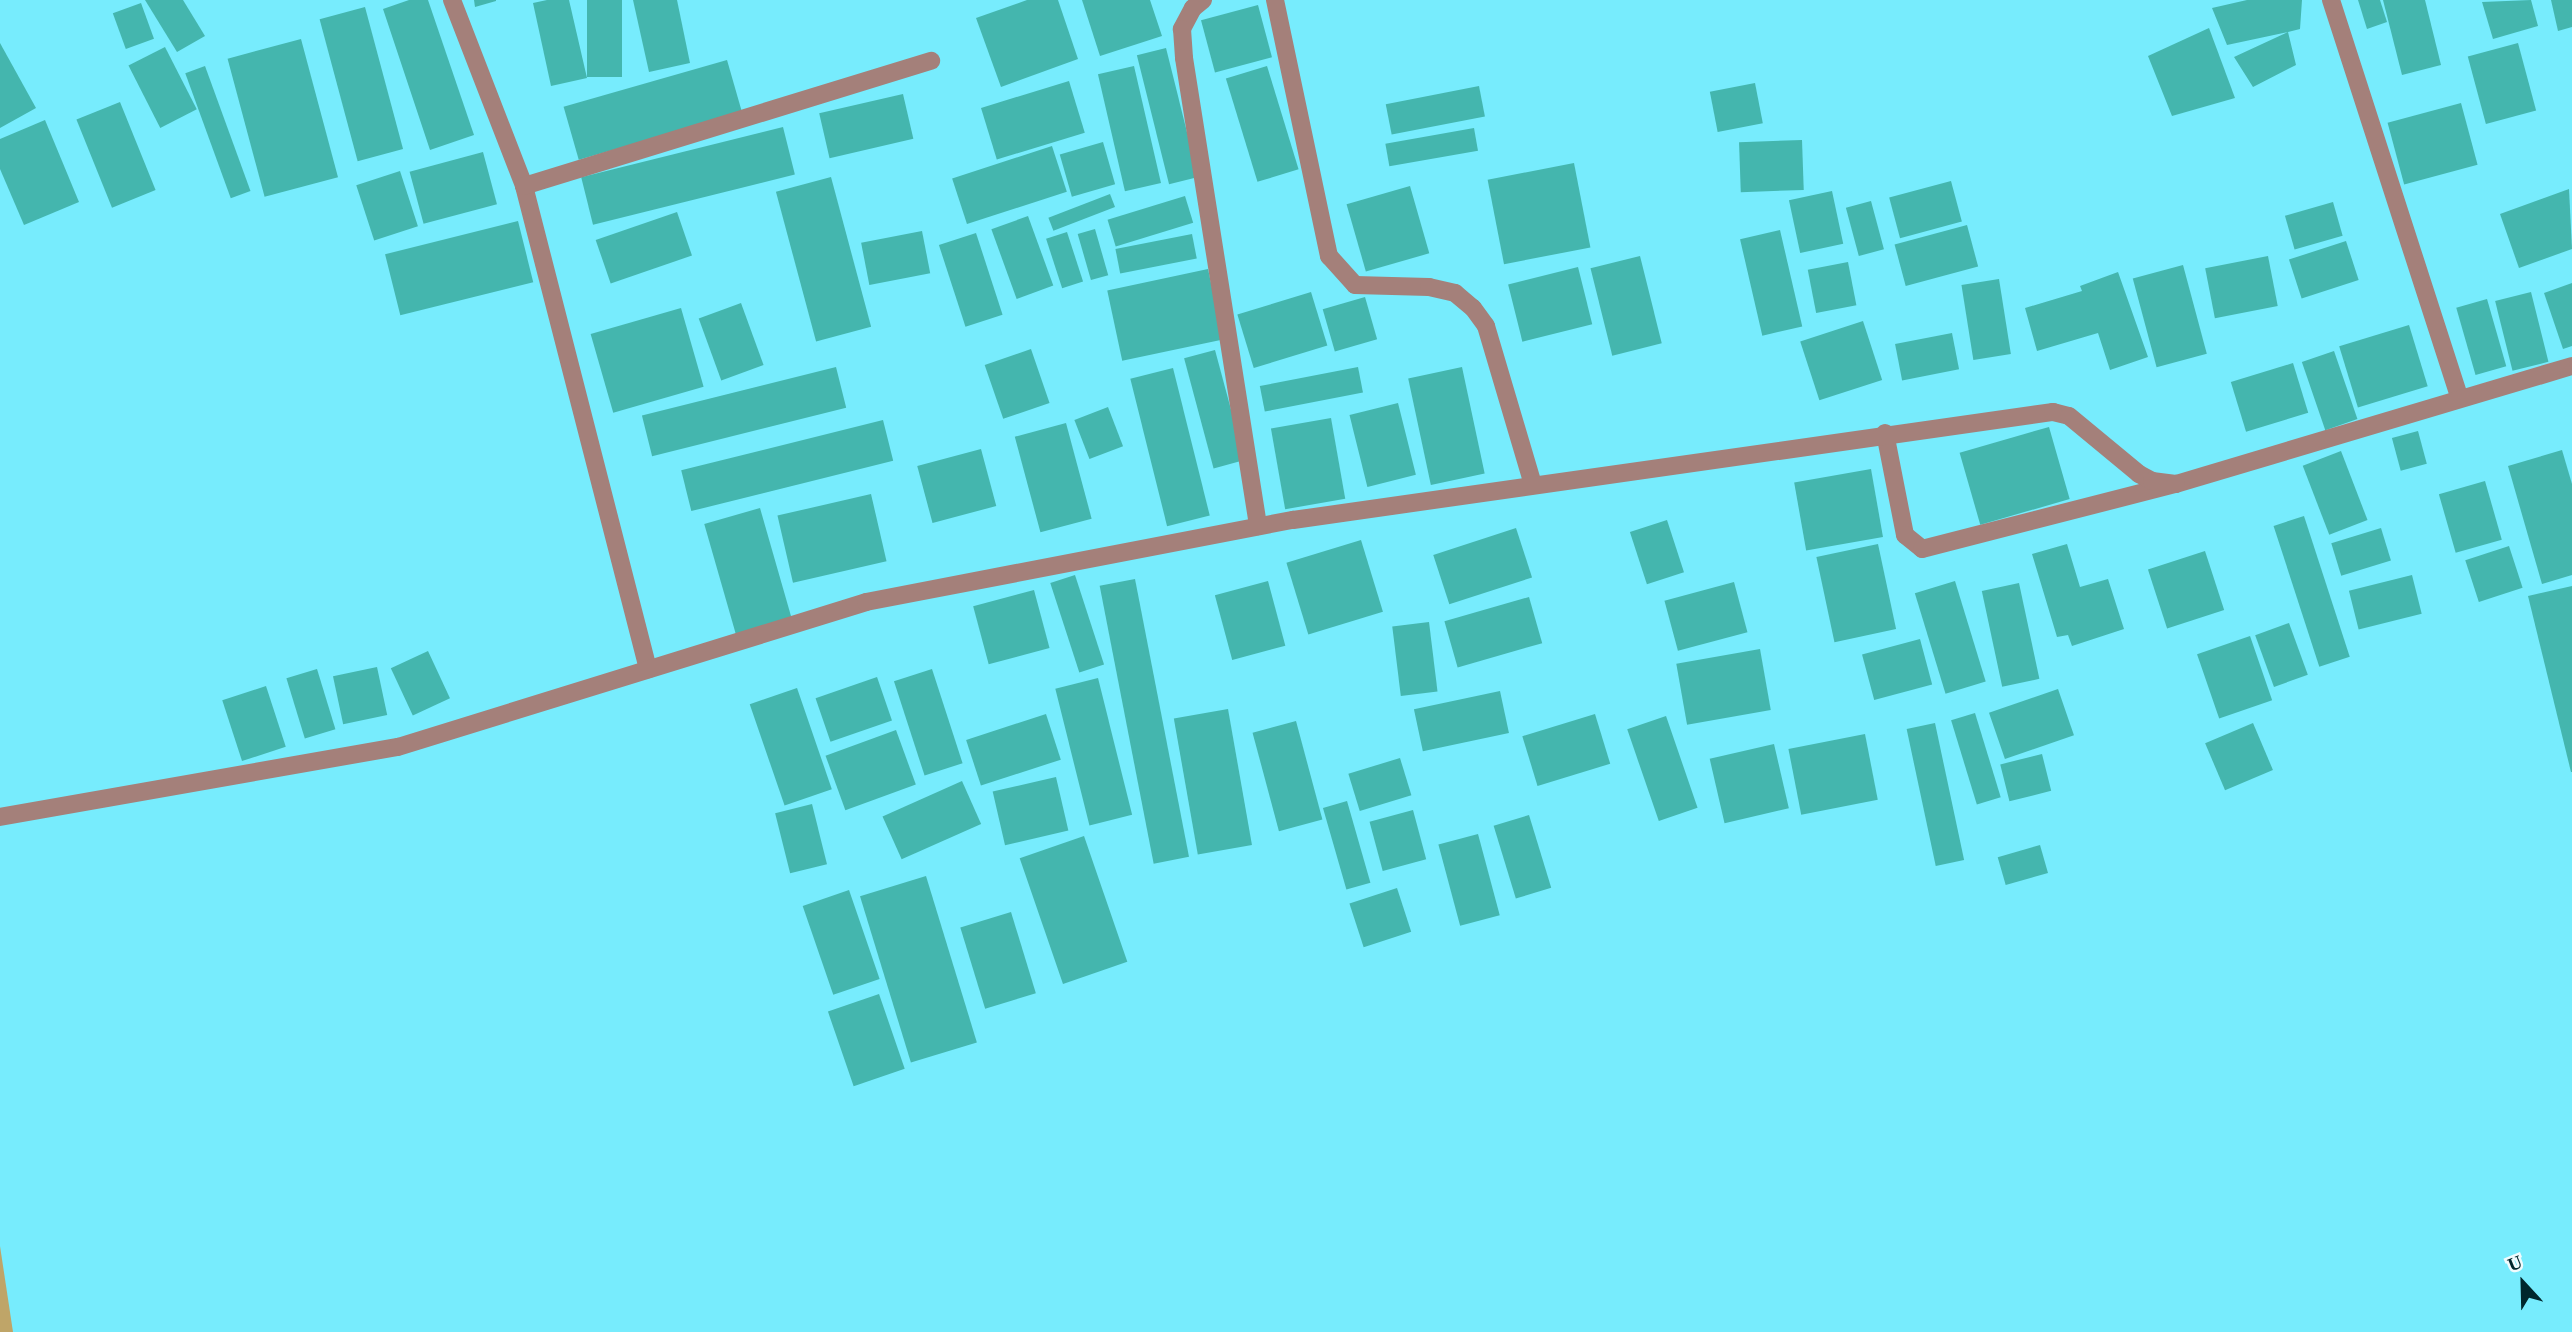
<!DOCTYPE html>
<style>
body{margin:0}
#map{position:relative;width:2572px;height:1332px;overflow:hidden;background:#77ecfd;font-family:Georgia,serif}
div>[style]{position:absolute}
[style*='--x']{left:calc(var(--x)*1px);top:calc(var(--y)*1px);width:calc(var(--w)*1px);rotate:calc(var(--a)*1deg)}
.green>*{inset:0;background:#bfa568}
.building>*{inset:0;background:#44b6ae;transform-origin:0 0}
.minor>*{height:18px;margin:-9px;padding:0 9px;transform-origin:9px;border-radius:9px;background:#a4807a}
span{translate:-50% -50%;white-space:nowrap;text-align:center;line-height:1.15;-webkit-text-stroke:5px #f1fbfd;paint-order:stroke}
.north{position:absolute;left:2488px;top:1248px;width:70px;height:70px;-webkit-text-stroke:5px #f1fbfd;paint-order:stroke;rotate:338deg;font-size:19px;font-weight:700;line-height:28px;text-align:center;color:#00272c}
.north::after{content:'';display:block;margin:auto;width:24px;height:32px;background:#00272c;clip-path:polygon(50% 0,100% 100%,50% 72%,0 100%)}
</style>
<div id="map">
<div class="green">
<i style="clip-path:polygon(0 1246px,13px 1332px,0 1332px)"></i>
</div>
<div class="building">
<i style="clip-path:polygon(145px 0,183px 0,205px 36px,177px 52px)"></i>
<i style="clip-path:polygon(409px 0,428px 0,474px 135px,430px 150px,383px 9px)"></i>
<i style="clip-path:polygon(474px 0,496px 0,496px 1px,475px 7px)"></i>
<i style="clip-path:polygon(547px 0,569px 0,587px 78px,551px 86px,533px 3px)"></i>
<i style="left:587px;top:0;width:35px;height:77px"></i>
<i style="clip-path:polygon(633px 0,677px 0,690px 63px,649px 72px)"></i>
<i style="clip-path:polygon(1027px 0,1058px 0,1078px 59px,1001px 87px,976px 18px)"></i>
<i style="clip-path:polygon(1082px 0,1150px 0,1162px 36px,1100px 56px)"></i>
<i style="clip-path:polygon(2247px 0,2302px 0,2300px 29px,2288px 32px,2296px 65px,2253px 87px,2234px 57px,2288px 32px,2227px 45px,2212px 8px)"></i>
<i style="clip-path:polygon(2358px 0,2380px 0,2387px 22px,2367px 29px)"></i>
<i style="clip-path:polygon(2383px 0,2425px 0,2441px 65px,2402px 75px)"></i>
<i style="clip-path:polygon(2531px 0,2538px 26px,2493px 39px,2482px 2px)"></i>
<i style="clip-path:polygon(2551px 0,2572px 0,2572px 27px,2558px 31px)"></i>
<i style="left:141px;top:3px;width:38px;height:30px;rotate:70deg"></i>
<i style="left:1258px;top:5px;width:54px;height:59px;rotate:75deg"></i>
<i style="left:365px;top:7px;width:147px;height:47px;rotate:75deg"></i>
<i style="clip-path:polygon(2209px 28px,2235px 98px,2172px 116px,2148px 56px)"></i>
<i style="left:301px;top:39px;width:143px;height:76px;rotate:75deg"></i>
<i style="clip-path:polygon(0 43px,36px 108px,0 128px)"></i>
<i style="left:2518px;top:43px;width:70px;height:52px;rotate:75deg"></i>
<i style="left:165px;top:47px;width:70px;height:41px;rotate:63deg"></i>
<i style="left:1166px;top:48px;width:133px;height:30px;rotate:76deg"></i>
<i style="left:727px;top:60px;width:55px;height:170px;rotate:74deg"></i>
<i style="left:205px;top:66px;width:133px;height:21px;rotate:70deg"></i>
<i style="left:1134px;top:66px;width:120px;height:37px;rotate:77deg"></i>
<i style="left:1267px;top:66px;width:108px;height:43px;rotate:73deg"></i>
<i style="left:1069px;top:81px;width:54px;height:92px;rotate:73deg"></i>
<i style="left:1755px;top:83px;width:41px;height:46px;rotate:79deg"></i>
<i style="left:1479px;top:86px;width:31px;height:95px;rotate:79deg"></i>
<i style="left:903px;top:94px;width:46px;height:86px;rotate:77deg"></i>
<i style="left:120px;top:102px;width:95px;height:47px;rotate:68deg"></i>
<i style="left:2461px;top:103px;width:64px;height:76px;rotate:75deg"></i>
<i style="clip-path:polygon(45px 120px,79px 202px,24px 225px,0 169px,0 139px)"></i>
<i style="left:783px;top:127px;width:49px;height:208px;rotate:76deg"></i>
<i style="left:1474px;top:128px;width:23px;height:90px;rotate:80deg"></i>
<i style="left:1802px;top:140px;width:50px;height:63px;rotate:88deg"></i>
<i style="left:1103px;top:142px;width:44px;height:45px;rotate:74deg"></i>
<i style="left:1052px;top:146px;width:48px;height:105px;rotate:72deg"></i>
<i style="left:483px;top:152px;width:54px;height:76px;rotate:75deg"></i>
<i style="left:1574px;top:163px;width:86px;height:88px;rotate:79deg"></i>
<i style="left:400px;top:171px;width:58px;height:46px;rotate:72deg"></i>
<i style="left:831px;top:177px;width:155px;height:57px;rotate:75deg"></i>
<i style="left:1951px;top:181px;width:42px;height:64px;rotate:75deg"></i>
<i style="left:1410px;top:186px;width:70px;height:66px;rotate:74deg"></i>
<i style="clip-path:polygon(2569px 189px,2572px 249px,2519px 268px,2500px 214px)"></i>
<i style="left:1832px;top:191px;width:54px;height:44px;rotate:78deg"></i>
<i style="left:1110px;top:194px;width:14px;height:66px;rotate:69deg"></i>
<i style="left:1185px;top:196px;width:28px;height:81px;rotate:73deg"></i>
<i style="left:1871px;top:201px;width:50px;height:26px;rotate:75deg"></i>
<i style="left:2333px;top:202px;width:35px;height:50px;rotate:74deg"></i>
<i style="left:677px;top:212px;width:46px;height:86px;rotate:71deg"></i>
<i style="left:1028px;top:216px;width:74px;height:39px;rotate:70deg"></i>
<i style="left:518px;top:221px;width:63px;height:137px;rotate:76deg"></i>
<i style="left:1967px;top:225px;width:43px;height:75px;rotate:75deg"></i>
<i style="left:1095px;top:229px;width:48px;height:18px;rotate:74deg"></i>
<i style="left:1780px;top:230px;width:99px;height:41px;rotate:77deg"></i>
<i style="left:922px;top:231px;width:43px;height:62px;rotate:79deg"></i>
<i style="left:1067px;top:232px;width:52px;height:22px;rotate:72deg"></i>
<i style="left:976px;top:233px;width:86px;height:39px;rotate:72deg"></i>
<i style="left:1192px;top:234px;width:25px;height:78px;rotate:79deg"></i>
<i style="left:2346px;top:241px;width:41px;height:60px;rotate:72deg"></i>
<i style="left:1640px;top:256px;width:90px;height:51px;rotate:76deg"></i>
<i style="left:2268px;top:256px;width:51px;height:64px;rotate:79deg"></i>
<i style="left:1848px;top:262px;width:44px;height:41px;rotate:79deg"></i>
<i style="left:2183px;top:265px;width:92px;height:52px;rotate:75deg"></i>
<i style="left:1578px;top:267px;width:59px;height:72px;rotate:76deg"></i>
<i style="left:1208px;top:269px;width:72px;height:103px;rotate:78deg"></i>
<i style="clip-path:polygon(2118px 272px,2148px 357px,2110px 370px,2098px 333px,2037px 351px,2025px 308px,2082px 291px,2080px 286px)"></i>
<i style="left:1999px;top:279px;width:76px;height:38px;rotate:81deg"></i>
<i style="clip-path:polygon(2572px 283px,2572px 346px,2563px 349px,2544px 293px)"></i>
<i style="left:1311px;top:292px;width:56px;height:77px;rotate:73deg"></i>
<i style="left:2531px;top:292px;width:72px;height:37px;rotate:76deg"></i>
<i style="left:1365px;top:297px;width:44px;height:44px;rotate:74deg"></i>
<i style="left:2487px;top:299px;width:70px;height:32px;rotate:74deg"></i>
<i style="left:741px;top:303px;width:66px;height:45px;rotate:70deg"></i>
<i style="left:681px;top:308px;width:82px;height:94px;rotate:74deg"></i>
<i style="left:1863px;top:321px;width:62px;height:66px;rotate:72deg"></i>
<i style="left:2409px;top:325px;width:64px;height:73px;rotate:73deg"></i>
<i style="left:1952px;top:333px;width:37px;height:58px;rotate:79deg"></i>
<i style="left:1031px;top:349px;width:57px;height:49px;rotate:71deg"></i>
<i style="left:1215px;top:350px;width:114px;height:32px;rotate:75deg"></i>
<i style="left:2334px;top:351px;width:72px;height:34px;rotate:71deg"></i>
<i style="left:2293px;top:363px;width:52px;height:65px;rotate:73deg"></i>
<i style="left:836px;top:367px;width:42px;height:200px;rotate:76deg"></i>
<i style="left:1358px;top:367px;width:26px;height:100px;rotate:79deg"></i>
<i style="left:1462px;top:367px;width:109px;height:55px;rotate:78deg"></i>
<i style="left:1173px;top:368px;width:152px;height:44px;rotate:76deg"></i>
<i style="left:1398px;top:403px;width:74px;height:50px;rotate:76deg"></i>
<i style="left:1108px;top:407px;width:42px;height:36px;rotate:69deg"></i>
<i style="left:1331px;top:418px;width:82px;height:61px;rotate:80deg"></i>
<i style="left:883px;top:420px;width:42px;height:208px;rotate:76deg"></i>
<i style="left:1066px;top:423px;width:99px;height:53px;rotate:75deg"></i>
<i style="left:2049px;top:427px;width:75px;height:93px;rotate:74deg"></i>
<i style="left:2418px;top:431px;width:34px;height:27px;rotate:75deg"></i>
<i style="left:981px;top:449px;width:59px;height:66px;rotate:75deg"></i>
<i style="clip-path:polygon(2562px 450px,2572px 484px,2572px 575px,2542px 584px,2508px 466px)"></i>
<i style="left:2341px;top:451px;width:74px;height:41px;rotate:69deg"></i>
<i style="left:1871px;top:469px;width:69px;height:78px;rotate:80deg"></i>
<i style="left:2485px;top:481px;width:61px;height:48px;rotate:74deg"></i>
<i style="left:871px;top:494px;width:69px;height:96px;rotate:77deg"></i>
<i style="left:760px;top:508px;width:115px;height:58px;rotate:74deg"></i>
<i style="left:2304px;top:516px;width:148px;height:32px;rotate:72deg"></i>
<i style="left:1667px;top:520px;width:55px;height:39px;rotate:72deg"></i>
<i style="left:1516px;top:528px;width:52px;height:87px;rotate:72deg"></i>
<i style="left:2381px;top:528px;width:34px;height:52px;rotate:73deg"></i>
<i style="left:1361px;top:540px;width:75px;height:78px;rotate:73deg"></i>
<i style="left:1878px;top:544px;width:87px;height:63px;rotate:78deg"></i>
<i style="clip-path:polygon(2067px 544px,2080px 587px,2108px 579px,2124px 629px,2072px 646px,2068px 635px,2057px 637px,2032px 554px)"></i>
<i style="left:2509px;top:546px;width:44px;height:46px;rotate:72deg"></i>
<i style="left:2205px;top:551px;width:62px;height:60px;rotate:72deg"></i>
<i style="left:1075px;top:575px;width:94px;height:26px;rotate:72deg"></i>
<i style="left:2412px;top:575px;width:40px;height:65px;rotate:76deg"></i>
<i style="left:1135px;top:579px;width:283px;height:36px;rotate:79deg"></i>
<i style="left:1268px;top:581px;width:67px;height:55px;rotate:75deg"></i>
<i style="left:1955px;top:581px;width:105px;height:42px;rotate:73deg"></i>
<i style="left:1734px;top:582px;width:52px;height:72px;rotate:75deg"></i>
<i style="left:2019px;top:583px;width:98px;height:38px;rotate:78deg"></i>
<i style="clip-path:polygon(2572px 586px,2572px 772px,2571px 772px,2528px 596px)"></i>
<i style="left:1034px;top:590px;width:60px;height:63px;rotate:75deg"></i>
<i style="left:1529px;top:597px;width:48px;height:88px;rotate:74deg"></i>
<i style="left:1429px;top:622px;width:70px;height:37px;rotate:83deg"></i>
<i style="left:2289px;top:623px;width:55px;height:36px;rotate:70deg"></i>
<i style="left:2250px;top:636px;width:68px;height:56px;rotate:71deg"></i>
<i style="left:1920px;top:639px;width:47px;height:60px;rotate:75deg"></i>
<i style="left:1760px;top:649px;width:62px;height:85px;rotate:80deg"></i>
<i style="left:428px;top:651px;width:52px;height:41px;rotate:65deg"></i>
<i style="left:377px;top:667px;width:49px;height:45px;rotate:78deg"></i>
<i style="left:317px;top:669px;width:63px;height:32px;rotate:73deg"></i>
<i style="left:932px;top:669px;width:99px;height:40px;rotate:72deg"></i>
<i style="left:877px;top:677px;width:46px;height:65px;rotate:71deg"></i>
<i style="left:1098px;top:678px;width:141px;height:44px;rotate:76deg"></i>
<i style="left:266px;top:686px;width:64px;height:46px;rotate:72deg"></i>
<i style="left:797px;top:688px;width:107px;height:50px;rotate:71deg"></i>
<i style="left:2058px;top:689px;width:49px;height:73px;rotate:71deg"></i>
<i style="left:1500px;top:691px;width:43px;height:88px;rotate:78deg"></i>
<i style="left:1228px;top:709px;width:138px;height:55px;rotate:80deg"></i>
<i style="left:1975px;top:713px;width:88px;height:25px;rotate:73deg"></i>
<i style="left:1046px;top:714px;width:48px;height:84px;rotate:72deg"></i>
<i style="left:1595px;top:714px;width:52px;height:76px;rotate:73deg"></i>
<i style="left:1666px;top:716px;width:97px;height:41px;rotate:71deg"></i>
<i style="left:1296px;top:721px;width:102px;height:45px;rotate:75deg"></i>
<i style="left:1935px;top:723px;width:140px;height:29px;rotate:78deg"></i>
<i style="left:2253px;top:723px;width:51px;height:52px;rotate:67deg"></i>
<i style="left:896px;top:730px;width:58px;height:75px;rotate:70deg"></i>
<i style="left:1865px;top:734px;width:67px;height:78px;rotate:79deg"></i>
<i style="left:1774px;top:744px;width:66px;height:66px;rotate:77deg"></i>
<i style="left:2042px;top:754px;width:38px;height:43px;rotate:76deg"></i>
<i style="left:1400px;top:758px;width:39px;height:54px;rotate:73deg"></i>
<i style="left:1056px;top:777px;width:55px;height:65px;rotate:77deg"></i>
<i style="left:962px;top:781px;width:47px;height:87px;rotate:66deg"></i>
<i style="left:1347px;top:801px;width:85px;height:25px;rotate:74deg"></i>
<i style="left:812px;top:804px;width:62px;height:38px;rotate:76deg"></i>
<i style="left:1413px;top:810px;width:51px;height:45px;rotate:75deg"></i>
<i style="left:1529px;top:815px;width:76px;height:37px;rotate:73deg"></i>
<i style="left:1478px;top:834px;width:84px;height:41px;rotate:75deg"></i>
<i style="left:1084px;top:836px;width:133px;height:68px;rotate:71deg"></i>
<i style="left:2040px;top:845px;width:29px;height:44px;rotate:74deg"></i>
<i style="left:926px;top:876px;width:174px;height:69px;rotate:73deg"></i>
<i style="left:1397px;top:888px;width:46px;height:50px;rotate:72deg"></i>
<i style="left:849px;top:890px;width:94px;height:49px;rotate:71deg"></i>
<i style="left:1011px;top:912px;width:85px;height:53px;rotate:73deg"></i>
<i style="left:879px;top:994px;width:79px;height:54px;rotate:71deg"></i>
</div>
<div class="minor">
<i style="--x:452;--y:0;--w:199;--a:68.8"></i>
<i style="--x:524;--y:186;--w:499;--a:75.6"></i>
<i style="--x:1203;--y:0;--w:13;--a:141"></i>
<i style="--x:1193;--y:8;--w:24;--a:118"></i>
<i style="--x:1182;--y:29;--w:29;--a:86"></i>
<i style="--x:1184;--y:58;--w:474;--a:81"></i>
<i style="--x:1275;--y:0;--w:262;--a:78.1"></i>
<i style="--x:1329;--y:256;--w:39;--a:48"></i>
<i style="--x:1355;--y:285;--w:74;--a:1.5"></i>
<i style="--x:1429;--y:287;--w:27;--a:13"></i>
<i style="--x:1455;--y:293;--w:23;--a:40"></i>
<i style="--x:1473;--y:308;--w:22;--a:54"></i>
<i style="--x:1486;--y:326;--w:166;--a:73.5"></i>
<i style="--x:2331;--y:0;--w:417;--a:72.1"></i>
<i style="--x:524;--y:186;--w:426;--a:-17.1"></i>
<i style="--x:1885;--y:433;--w:104;--a:78.9"></i>
<i style="--x:1905;--y:535;--w:22;--a:39"></i>
<i style="--x:1922;--y:549;--w:262;--a:-14.4"></i>
<i style="--x:2176;--y:484;--w:413;--a:-16.6"></i>
<i style="--x:0;--y:817;--w:404;--a:-10"></i>
<i style="--x:398;--y:747;--w:490;--a:-17.2"></i>
<i style="--x:866;--y:602;--w:435;--a:-10.9"></i>
<i style="--x:1293;--y:520;--w:768;--a:-8.09"></i>
<i style="--x:2053;--y:412;--w:16;--a:14"></i>
<i style="--x:2069;--y:416;--w:91;--a:39.6"></i>
<i style="--x:2139;--y:474;--w:15;--a:28"></i>
<i style="--x:2152;--y:481;--w:24;--a:7"></i>
</div>
<div class="north">U</div>
</div>
